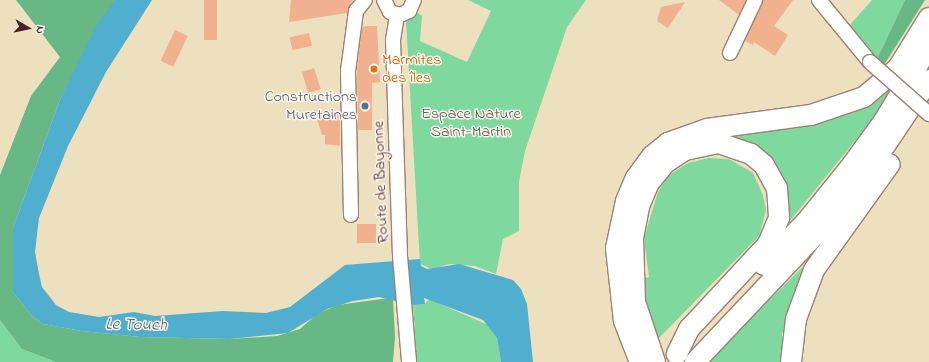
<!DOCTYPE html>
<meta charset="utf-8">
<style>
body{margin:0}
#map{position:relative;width:929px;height:362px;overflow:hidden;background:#ede0bf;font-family:"Indie Flower",sans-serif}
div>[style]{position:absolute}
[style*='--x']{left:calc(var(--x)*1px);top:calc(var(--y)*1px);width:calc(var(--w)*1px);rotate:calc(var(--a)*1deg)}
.green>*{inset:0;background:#7fd89e}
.forest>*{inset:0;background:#67b885}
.water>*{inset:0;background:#50afcf}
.building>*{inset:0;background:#f1b08e;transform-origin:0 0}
.roads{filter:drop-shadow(1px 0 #9c8075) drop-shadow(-1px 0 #9c8075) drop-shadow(0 1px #9c8075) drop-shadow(0 -1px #9c8075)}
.minor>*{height:14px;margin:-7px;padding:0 7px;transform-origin:7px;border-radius:7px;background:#fff}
.highway>*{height:20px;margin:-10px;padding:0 10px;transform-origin:10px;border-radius:10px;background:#fff}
.bridges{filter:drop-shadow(1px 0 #9c8075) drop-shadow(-1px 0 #9c8075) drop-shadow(0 1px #9c8075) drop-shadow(0 -1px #9c8075)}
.minor-bridge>*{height:14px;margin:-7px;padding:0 7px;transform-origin:7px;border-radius:7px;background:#fff}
.dots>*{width:11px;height:11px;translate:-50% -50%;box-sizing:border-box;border:2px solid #fbf7ec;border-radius:50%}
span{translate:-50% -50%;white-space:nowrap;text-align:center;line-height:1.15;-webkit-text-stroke:3px #fbf7ec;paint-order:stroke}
.food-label{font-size:16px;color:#c56008}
.left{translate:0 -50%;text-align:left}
.service-label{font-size:16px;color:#4e5e75}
.right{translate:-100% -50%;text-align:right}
.park-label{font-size:16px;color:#5a564e}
.street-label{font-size:16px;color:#4a1f2b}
.water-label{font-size:17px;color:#4c596d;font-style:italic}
.north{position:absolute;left:8px;top:8px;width:40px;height:40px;-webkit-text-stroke:3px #fbf7ec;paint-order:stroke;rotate:99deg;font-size:11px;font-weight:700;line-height:16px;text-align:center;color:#4a1f2b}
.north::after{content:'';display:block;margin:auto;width:14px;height:18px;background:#4a1f2b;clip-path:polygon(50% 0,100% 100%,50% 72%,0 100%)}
</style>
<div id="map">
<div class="green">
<i style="clip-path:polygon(468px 0,586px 0,567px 27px,525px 151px,519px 182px,519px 231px,503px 239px,496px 274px,475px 266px,449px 264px,432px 269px,420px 264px,406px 20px,418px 13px,422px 16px,420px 41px,467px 62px,491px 11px)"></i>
<i style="clip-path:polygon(872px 0,905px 0,877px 59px,848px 27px)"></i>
<i style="clip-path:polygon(888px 90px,890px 94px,863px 131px,784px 228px,786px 209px,732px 140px,736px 131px,839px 116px)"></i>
<i style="clip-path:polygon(709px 158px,729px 159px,753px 173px,763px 195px,766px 210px,761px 229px,759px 236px,658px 339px,646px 308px,643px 279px,649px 277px,644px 238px,658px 192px,668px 176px,688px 163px)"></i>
<i style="clip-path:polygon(809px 261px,793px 297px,782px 334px,782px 362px,706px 362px)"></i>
<i style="clip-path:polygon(429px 299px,488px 325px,497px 338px,501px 362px,417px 362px,413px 305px,425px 304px)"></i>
<i style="clip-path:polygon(0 320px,22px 349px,56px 362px,0 362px)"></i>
</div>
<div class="forest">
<i style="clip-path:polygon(16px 0,115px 0,61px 97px,13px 228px,13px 292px,32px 316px,43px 324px,82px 331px,140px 337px,230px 339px,277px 336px,300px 329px,317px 314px,338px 305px,389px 298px,393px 299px,395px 338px,393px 362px,56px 362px,22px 349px,0 320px,0 175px,31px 96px,60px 57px)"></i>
<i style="clip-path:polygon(905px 0,925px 0,884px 65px,877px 59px)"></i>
</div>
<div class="water">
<i style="clip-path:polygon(115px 0,152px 0,106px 72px,68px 146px,39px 218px,35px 252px,39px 274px,42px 287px,56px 305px,69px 312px,99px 317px,134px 312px,155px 316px,223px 311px,266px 313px,290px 307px,345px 265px,420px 259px,421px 266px,427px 269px,459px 264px,513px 280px,521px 289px,527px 304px,533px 362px,501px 362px,497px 338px,483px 320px,424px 298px,425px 304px,413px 305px,379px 297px,353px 301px,327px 309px,288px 333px,230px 339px,140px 337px,82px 331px,43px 324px,32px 316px,13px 292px,13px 228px,61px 97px,98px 23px)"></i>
</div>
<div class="building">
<i style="left:204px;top:0;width:13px;height:40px"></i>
<i style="clip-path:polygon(291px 0,352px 0,347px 13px,289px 22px)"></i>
<i style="clip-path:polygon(719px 0,746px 0,739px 15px)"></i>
<i style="clip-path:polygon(763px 0,793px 0,774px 26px,788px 35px,775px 56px,754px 42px,753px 45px,745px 41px)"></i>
<i style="clip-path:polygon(685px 2px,668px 28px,657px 21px,661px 7px)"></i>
<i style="clip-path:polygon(366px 26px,377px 26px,380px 82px,372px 83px,372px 130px,358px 130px,357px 71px,362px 27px)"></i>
<i style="left:175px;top:30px;width:14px;height:34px;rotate:25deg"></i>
<i style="left:309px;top:33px;width:13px;height:20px;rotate:77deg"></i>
<i style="left:314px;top:68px;width:22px;height:13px;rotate:72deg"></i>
<i style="clip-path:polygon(314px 110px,334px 113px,336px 117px,336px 112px,340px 113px,340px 146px,325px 144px,325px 135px,322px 135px)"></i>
<i style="left:376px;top:224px;width:19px;height:19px;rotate:90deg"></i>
</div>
<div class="roads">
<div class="minor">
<i style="--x:384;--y:0;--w:13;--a:63"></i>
<i style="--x:390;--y:12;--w:10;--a:17"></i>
<i style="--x:400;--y:15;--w:10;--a:-24"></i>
<i style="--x:409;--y:11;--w:12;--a:-66"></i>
<i style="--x:819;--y:0;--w:80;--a:50.6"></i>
<i style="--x:397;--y:15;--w:25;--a:99"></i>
<i style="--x:393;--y:40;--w:65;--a:88.2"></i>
<i style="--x:395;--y:105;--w:151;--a:88.1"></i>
<i style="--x:400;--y:256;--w:106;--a:85.1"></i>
<i style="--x:730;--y:53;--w:59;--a:-64.7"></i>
<i style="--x:351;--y:215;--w:144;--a:-91.2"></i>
<i style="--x:348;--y:71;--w:61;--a:-82.4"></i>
<i style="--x:356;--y:11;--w:14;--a:-51"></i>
</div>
<div class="highway">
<i style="--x:764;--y:265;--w:60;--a:-45.7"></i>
<i style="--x:806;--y:222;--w:73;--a:-51.1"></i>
<i style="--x:852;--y:165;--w:54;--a:-54"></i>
<i style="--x:884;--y:121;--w:87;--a:-59"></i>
<i style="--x:640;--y:362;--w:44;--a:-111.3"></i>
<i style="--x:624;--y:321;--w:73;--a:-96.3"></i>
<i style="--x:616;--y:248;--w:48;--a:-78"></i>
<i style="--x:626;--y:201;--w:25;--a:-67"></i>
<i style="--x:636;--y:178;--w:27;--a:-54"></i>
<i style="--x:652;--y:156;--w:21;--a:-39"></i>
<i style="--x:668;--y:143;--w:41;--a:-19.7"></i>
<i style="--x:707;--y:129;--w:105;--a:-7.7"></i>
<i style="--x:811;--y:115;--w:56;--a:-18.8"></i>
<i style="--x:864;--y:97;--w:45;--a:-40.5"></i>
<i style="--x:898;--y:68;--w:59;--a:-58.2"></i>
<i style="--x:655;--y:362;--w:63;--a:-108.4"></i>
<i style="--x:635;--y:302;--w:64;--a:-91.8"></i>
<i style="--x:633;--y:238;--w:33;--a:-79"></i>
<i style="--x:639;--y:206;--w:25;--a:-67"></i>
<i style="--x:649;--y:183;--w:26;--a:-51"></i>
<i style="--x:665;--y:163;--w:24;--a:-33"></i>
<i style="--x:685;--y:150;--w:35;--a:-12"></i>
<i style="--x:719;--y:143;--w:34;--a:19"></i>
<i style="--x:751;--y:154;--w:17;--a:40"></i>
<i style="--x:764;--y:165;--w:26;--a:61"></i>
<i style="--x:777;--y:188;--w:30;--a:86"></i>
<i style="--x:779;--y:218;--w:28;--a:113"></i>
<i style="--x:768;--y:244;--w:116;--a:132.9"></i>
<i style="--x:689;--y:329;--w:28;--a:116"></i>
<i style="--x:695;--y:362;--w:179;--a:-46.6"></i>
<i style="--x:818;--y:232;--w:75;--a:-50.4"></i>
<i style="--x:866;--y:174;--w:113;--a:-56.2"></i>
<i style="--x:791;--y:362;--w:43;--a:-83.4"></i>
<i style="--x:796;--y:319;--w:52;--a:-69.8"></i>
<i style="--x:814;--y:270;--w:130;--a:-54.4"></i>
</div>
</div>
<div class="bridges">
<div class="minor-bridge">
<i style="--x:870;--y:62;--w:79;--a:41.4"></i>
</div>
</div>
<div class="dots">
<i style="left:374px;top:69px;background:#e8710a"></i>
<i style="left:365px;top:106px;background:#5c6f8a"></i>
</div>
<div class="food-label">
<span class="left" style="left:382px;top:69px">Marmites<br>des îles</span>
</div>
<div class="service-label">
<span class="right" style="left:357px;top:106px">Constructions<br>Muretaines</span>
</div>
<div class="park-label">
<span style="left:471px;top:123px">Espace Nature<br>Saint-Martin</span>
</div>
<div class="street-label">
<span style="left:381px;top:182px;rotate:-92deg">Route de Bayonne</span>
</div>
<div class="water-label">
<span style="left:136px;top:325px;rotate:1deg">Le Touch</span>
</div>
<div class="north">N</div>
</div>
